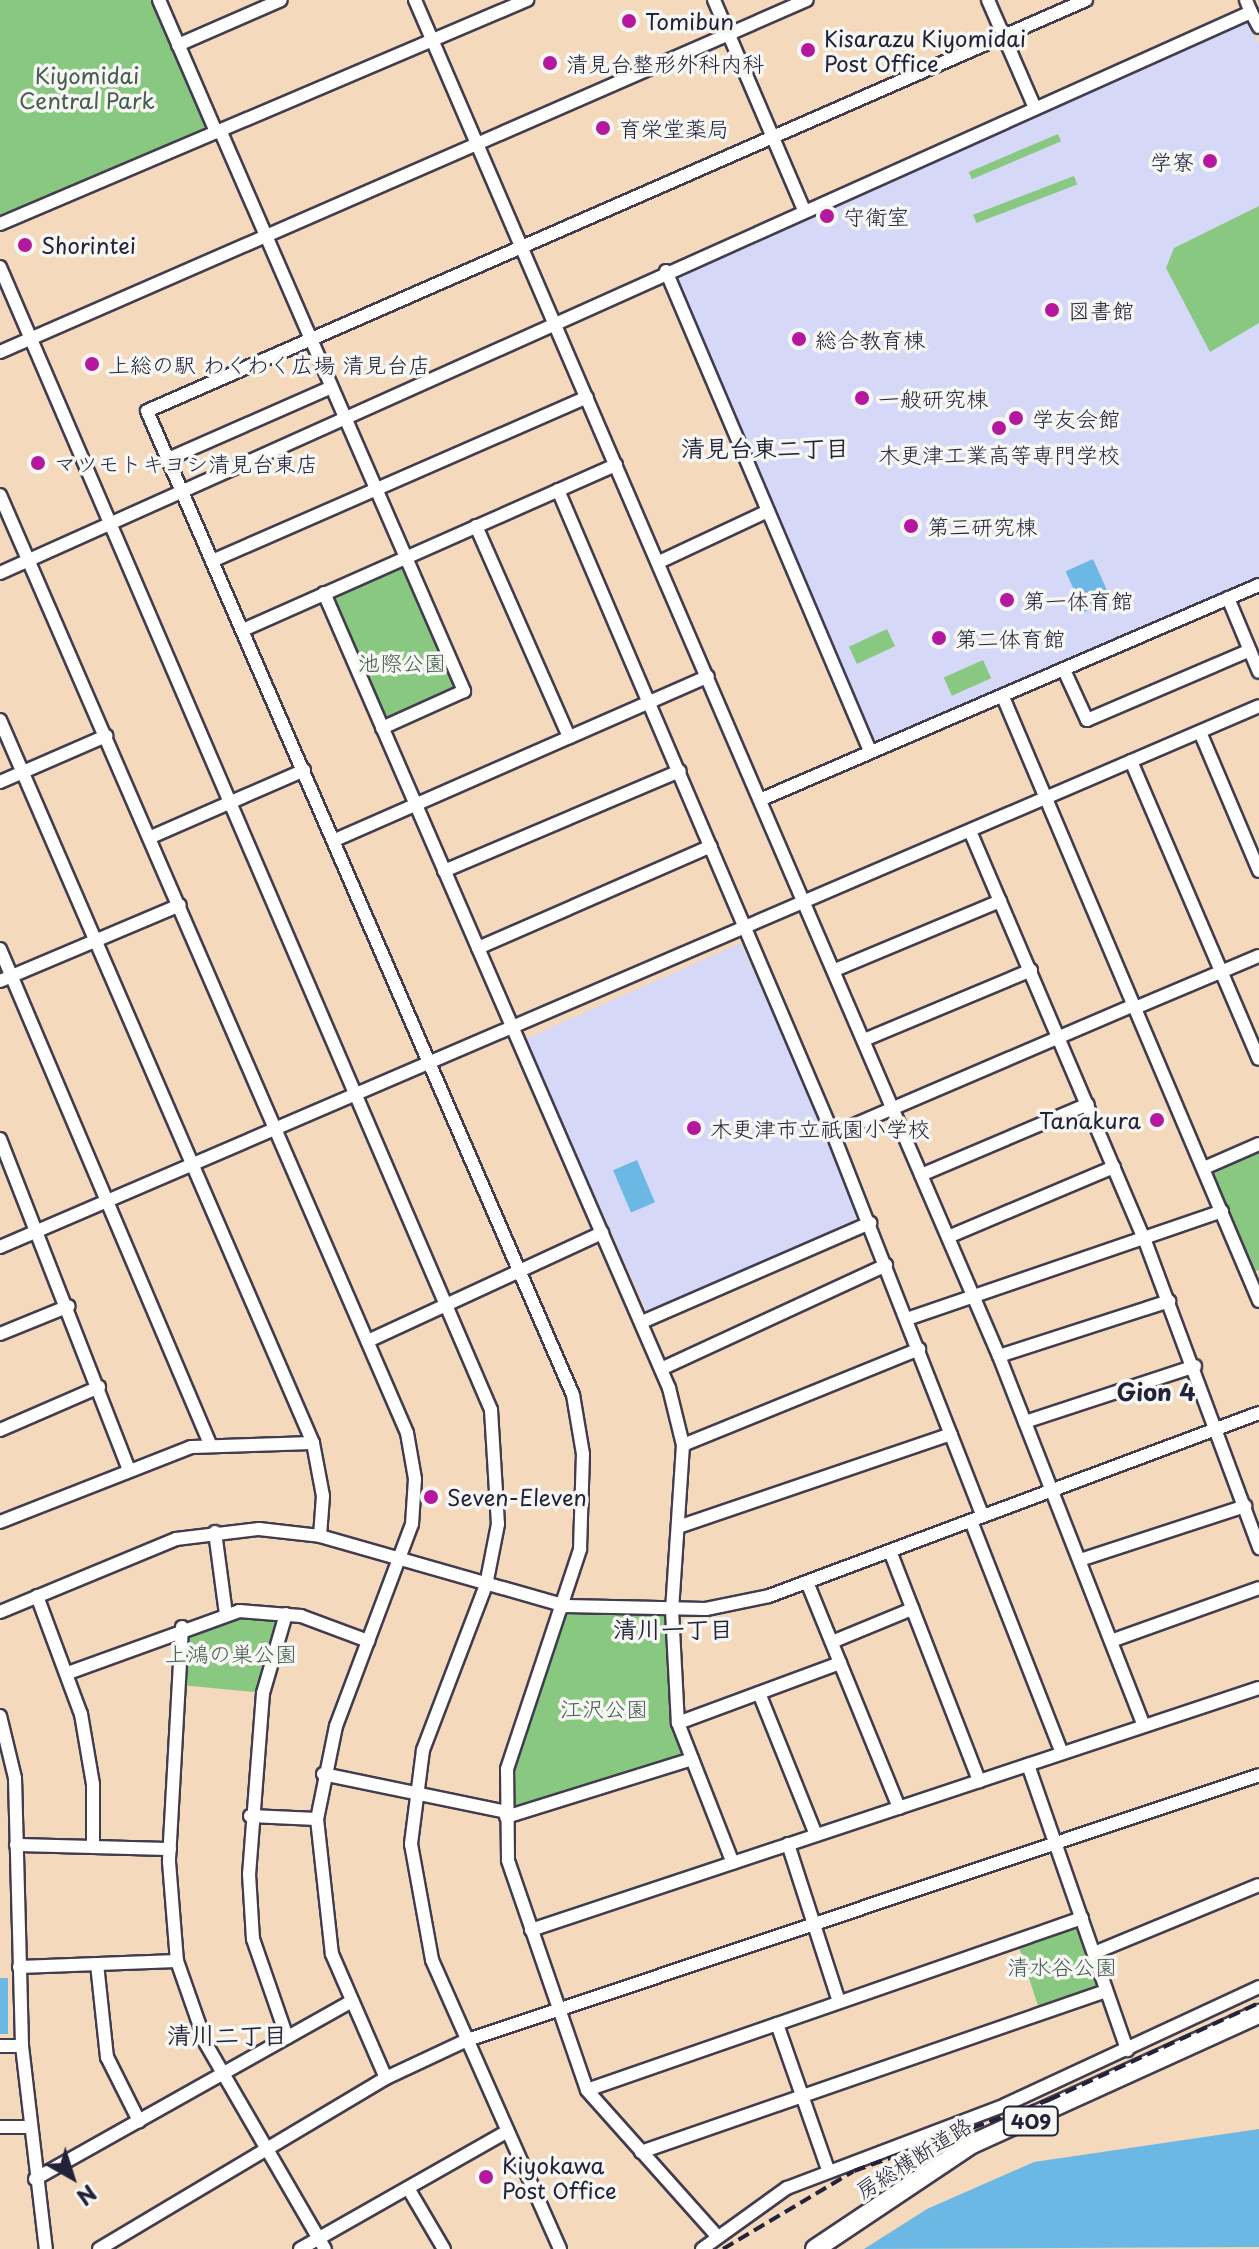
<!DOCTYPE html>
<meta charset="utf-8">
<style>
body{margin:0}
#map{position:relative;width:1259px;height:2249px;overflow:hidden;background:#f4d9bc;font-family:"Playpen Sans","Klee One",sans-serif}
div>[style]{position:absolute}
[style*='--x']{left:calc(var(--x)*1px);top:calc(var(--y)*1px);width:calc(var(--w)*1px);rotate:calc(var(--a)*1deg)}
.built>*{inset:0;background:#d6d8f8;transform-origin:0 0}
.green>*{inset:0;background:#89c880;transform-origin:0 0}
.water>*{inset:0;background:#6cb8e5;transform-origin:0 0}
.roads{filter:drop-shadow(2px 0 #423d4e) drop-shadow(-2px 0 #423d4e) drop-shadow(0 2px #423d4e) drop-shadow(0 -2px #423d4e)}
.minor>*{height:12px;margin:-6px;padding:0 6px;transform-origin:6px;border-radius:6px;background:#fff}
.highway>*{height:18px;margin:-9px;padding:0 9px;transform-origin:9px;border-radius:9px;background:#fff}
.rail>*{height:4px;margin-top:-2px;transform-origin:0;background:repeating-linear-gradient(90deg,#22223b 0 12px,transparent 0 18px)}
.dots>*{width:22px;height:22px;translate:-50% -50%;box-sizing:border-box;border:4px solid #f6f6f2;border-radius:50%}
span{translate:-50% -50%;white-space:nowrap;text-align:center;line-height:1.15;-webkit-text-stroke:7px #f6f6f2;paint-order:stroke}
.shield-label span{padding:2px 6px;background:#f6f6f2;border:2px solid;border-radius:6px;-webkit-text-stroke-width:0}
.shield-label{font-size:20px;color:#22223b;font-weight:700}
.poi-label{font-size:22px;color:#22223b}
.left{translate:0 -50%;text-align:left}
.right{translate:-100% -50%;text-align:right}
.park-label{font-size:22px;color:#465c53}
.street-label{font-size:22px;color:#22223b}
.neighbourhood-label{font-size:24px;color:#22223b;font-weight:700}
.north{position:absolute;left:32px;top:2137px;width:80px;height:80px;-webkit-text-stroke:6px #f6f6f2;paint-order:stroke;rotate:141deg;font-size:22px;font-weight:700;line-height:32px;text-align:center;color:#22223b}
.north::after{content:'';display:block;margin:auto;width:28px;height:36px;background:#22223b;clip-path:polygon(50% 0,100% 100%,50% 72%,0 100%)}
</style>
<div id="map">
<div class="built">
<i style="clip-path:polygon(1247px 21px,1259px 44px,1259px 580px,875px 741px,674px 277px)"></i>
<i style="left:741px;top:943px;width:300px;height:236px;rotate:66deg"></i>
</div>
<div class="green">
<i style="clip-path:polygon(0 0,154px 0,210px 129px,0 219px)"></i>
<i style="left:1058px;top:134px;width:8px;height:97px;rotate:67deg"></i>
<i style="left:1074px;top:176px;width:9px;height:108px;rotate:69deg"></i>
<i style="clip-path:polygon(1259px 206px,1259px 323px,1210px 352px,1166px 268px,1174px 248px)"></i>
<i style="left:403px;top:558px;width:146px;height:86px;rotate:65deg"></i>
<i style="left:887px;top:629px;width:19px;height:42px;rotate:65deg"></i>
<i style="left:983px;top:660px;width:20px;height:43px;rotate:66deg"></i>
<i style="clip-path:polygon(1259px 1144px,1259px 1270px,1248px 1274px,1204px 1168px)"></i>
<i style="clip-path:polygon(566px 1606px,672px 1610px,678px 1723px,692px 1759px,506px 1812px,507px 1769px)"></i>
<i style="clip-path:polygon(286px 1614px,263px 1693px,181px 1685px,182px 1627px,220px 1616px)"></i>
<i style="left:1082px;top:1918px;width:77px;height:69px;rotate:72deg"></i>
</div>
<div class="water">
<i style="left:1093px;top:559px;width:45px;height:30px;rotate:66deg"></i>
<i style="left:637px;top:1160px;width:46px;height:26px;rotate:67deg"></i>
<i style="left:0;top:1978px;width:8px;height:56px"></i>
<i style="clip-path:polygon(1259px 2129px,1259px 2247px,864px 2249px,927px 2209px,1034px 2162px)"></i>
</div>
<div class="roads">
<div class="minor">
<i style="--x:159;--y:0;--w:144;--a:66.6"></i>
<i style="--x:415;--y:0;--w:1476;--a:66.7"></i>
<i style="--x:999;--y:1356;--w:397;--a:68.6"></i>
<i style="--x:714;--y:0;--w:228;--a:66.8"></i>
<i style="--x:988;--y:0;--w:118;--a:66.5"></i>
<i style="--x:1251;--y:12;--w:17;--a:62"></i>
<i style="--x:178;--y:45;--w:112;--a:-23.6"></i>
<i style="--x:220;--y:130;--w:612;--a:66.49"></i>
<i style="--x:464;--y:691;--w:90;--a:155.7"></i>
<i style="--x:0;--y:224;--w:573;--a:-23.03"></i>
<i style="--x:0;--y:267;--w:1244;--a:66.75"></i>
<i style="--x:491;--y:1410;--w:114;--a:86.5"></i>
<i style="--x:498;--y:1524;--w:62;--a:101.1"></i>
<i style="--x:486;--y:1585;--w:177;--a:110.9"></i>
<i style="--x:423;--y:1750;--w:95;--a:97.3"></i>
<i style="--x:411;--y:1844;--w:118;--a:79.7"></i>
<i style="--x:432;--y:1960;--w:316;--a:66.1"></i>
<i style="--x:666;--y:271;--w:522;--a:66.97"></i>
<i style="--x:0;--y:352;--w:880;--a:-23.57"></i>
<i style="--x:168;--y:459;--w:177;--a:-23.7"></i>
<i style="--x:558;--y:490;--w:700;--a:66.88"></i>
<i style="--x:833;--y:1134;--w:410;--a:68.6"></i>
<i style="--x:0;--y:495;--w:1022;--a:66.54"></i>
<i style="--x:407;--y:1433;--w:47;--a:80.1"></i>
<i style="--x:415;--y:1479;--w:45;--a:93.8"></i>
<i style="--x:412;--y:1524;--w:216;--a:110.6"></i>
<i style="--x:336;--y:1726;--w:95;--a:101.5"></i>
<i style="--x:317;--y:1819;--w:136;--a:83.7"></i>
<i style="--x:332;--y:1954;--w:135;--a:66.5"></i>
<i style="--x:476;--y:526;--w:231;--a:66.2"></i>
<i style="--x:212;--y:561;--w:409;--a:-23.6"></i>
<i style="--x:659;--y:562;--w:120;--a:-25.1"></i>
<i style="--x:0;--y:573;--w:1371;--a:-24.15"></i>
<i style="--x:1251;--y:12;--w:13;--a:-113"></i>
<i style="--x:324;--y:593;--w:867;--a:66.54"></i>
<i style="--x:669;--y:1388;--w:59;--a:76.2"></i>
<i style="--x:683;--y:1445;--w:165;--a:93.8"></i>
<i style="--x:672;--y:1610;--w:113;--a:87"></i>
<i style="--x:678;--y:1723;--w:150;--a:68.6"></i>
<i style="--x:1228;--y:598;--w:80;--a:67.3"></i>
<i style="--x:243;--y:630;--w:408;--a:-23.9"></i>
<i style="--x:1064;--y:670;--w:55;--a:65.3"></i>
<i style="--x:1087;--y:720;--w:177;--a:-23.2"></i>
<i style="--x:1003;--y:697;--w:656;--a:67.03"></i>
<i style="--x:0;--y:720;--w:788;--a:66.59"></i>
<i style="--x:313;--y:1443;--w:54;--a:79.3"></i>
<i style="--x:323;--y:1496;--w:40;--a:94.3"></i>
<i style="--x:1200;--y:732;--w:151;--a:67"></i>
<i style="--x:1131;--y:761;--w:324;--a:66.8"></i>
<i style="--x:0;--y:782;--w:116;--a:-23.5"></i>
<i style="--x:762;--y:799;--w:541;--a:-23.3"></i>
<i style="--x:970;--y:831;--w:443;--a:66.9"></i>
<i style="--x:1144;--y:1238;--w:331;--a:69.6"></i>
<i style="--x:151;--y:837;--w:167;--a:-23.6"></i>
<i style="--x:335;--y:840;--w:407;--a:-23.7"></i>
<i style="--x:444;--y:871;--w:256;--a:-23"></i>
<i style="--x:478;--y:948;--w:254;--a:-23.6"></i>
<i style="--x:0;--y:949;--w:538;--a:67.01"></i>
<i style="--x:835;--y:970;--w:179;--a:-22.7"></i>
<i style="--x:0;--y:981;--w:195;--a:-22.9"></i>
<i style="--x:1135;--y:1008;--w:134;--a:-22.8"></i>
<i style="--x:864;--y:1040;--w:181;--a:-22.7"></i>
<i style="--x:833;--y:1134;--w:327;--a:-23.2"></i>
<i style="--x:0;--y:1139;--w:352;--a:68.7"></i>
<i style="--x:1204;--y:1168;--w:60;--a:-23.6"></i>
<i style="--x:921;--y:1175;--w:181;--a:-23"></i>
<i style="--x:948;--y:1237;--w:180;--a:-22.9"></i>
<i style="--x:0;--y:1247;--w:1370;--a:-23.25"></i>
<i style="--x:907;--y:1319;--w:333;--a:-18.9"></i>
<i style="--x:642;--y:1322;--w:249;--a:-23.5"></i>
<i style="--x:0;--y:1334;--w:74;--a:-22.1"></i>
<i style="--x:368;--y:1341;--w:258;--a:-24.8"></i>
<i style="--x:999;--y:1356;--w:179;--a:-17.9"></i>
<i style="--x:661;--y:1369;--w:248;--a:-24.8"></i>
<i style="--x:1025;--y:1422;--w:179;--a:-18.2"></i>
<i style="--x:0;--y:1430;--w:108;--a:-23.5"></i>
<i style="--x:683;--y:1445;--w:255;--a:-22.1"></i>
<i style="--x:971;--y:1521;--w:249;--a:68.6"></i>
<i style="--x:0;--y:1522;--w:205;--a:-21.4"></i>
<i style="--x:191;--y:1447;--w:122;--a:-1.9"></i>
<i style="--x:681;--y:1526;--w:285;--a:-18.8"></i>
<i style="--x:215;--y:1532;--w:83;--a:82.4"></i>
<i style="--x:890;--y:1551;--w:247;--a:68.8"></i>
<i style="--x:1080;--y:1560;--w:174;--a:-18.1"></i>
<i style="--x:807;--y:1582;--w:244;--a:67.8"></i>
<i style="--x:37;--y:1596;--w:126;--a:69.6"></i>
<i style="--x:81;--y:1714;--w:71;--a:80.3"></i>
<i style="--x:93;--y:1784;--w:63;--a:90"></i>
<i style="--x:0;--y:1612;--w:191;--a:-22.5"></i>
<i style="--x:176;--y:1539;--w:84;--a:-6.9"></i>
<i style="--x:259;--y:1529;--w:61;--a:6.5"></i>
<i style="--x:320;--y:1536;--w:256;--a:15.9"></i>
<i style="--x:566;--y:1606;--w:140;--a:1.2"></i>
<i style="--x:706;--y:1609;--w:64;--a:-11.7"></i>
<i style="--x:769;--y:1596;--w:523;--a:-20.48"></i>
<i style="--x:286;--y:1614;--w:82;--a:106.2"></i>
<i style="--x:263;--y:1693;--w:182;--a:94.4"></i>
<i style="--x:249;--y:1874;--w:65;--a:86.5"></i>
<i style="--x:253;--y:1939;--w:104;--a:70.9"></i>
<i style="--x:182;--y:1627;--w:235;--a:93.2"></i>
<i style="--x:169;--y:1862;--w:99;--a:85.4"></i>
<i style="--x:177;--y:1961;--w:88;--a:70.7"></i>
<i style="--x:206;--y:2044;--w:237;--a:59.9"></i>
<i style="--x:1111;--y:1641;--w:157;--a:-19.7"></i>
<i style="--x:832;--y:1642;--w:87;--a:-22.4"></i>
<i style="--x:68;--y:1673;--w:182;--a:-19.9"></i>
<i style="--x:239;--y:1611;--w:62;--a:4.6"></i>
<i style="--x:301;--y:1616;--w:72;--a:20.5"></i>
<i style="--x:759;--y:1693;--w:153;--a:68.1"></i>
<i style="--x:0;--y:1716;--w:64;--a:76.4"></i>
<i style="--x:15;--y:1778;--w:268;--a:88.5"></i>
<i style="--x:22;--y:2046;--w:204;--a:83.3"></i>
<i style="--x:678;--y:1723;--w:173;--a:-20.3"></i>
<i style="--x:1028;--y:1765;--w:302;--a:70.8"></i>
<i style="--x:323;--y:1774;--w:187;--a:11.7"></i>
<i style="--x:250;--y:1816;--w:67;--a:2.6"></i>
<i style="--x:506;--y:1817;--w:195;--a:-17.3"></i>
<i style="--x:788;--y:1844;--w:166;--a:72.1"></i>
<i style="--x:16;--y:1845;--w:154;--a:1.5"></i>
<i style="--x:531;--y:1930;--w:767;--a:-18.39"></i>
<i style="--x:1094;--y:1953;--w:178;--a:-22.4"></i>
<i style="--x:97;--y:1964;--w:94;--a:83.9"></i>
<i style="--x:107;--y:2057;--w:72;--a:63.4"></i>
<i style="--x:19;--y:1967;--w:158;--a:-2.2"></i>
<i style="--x:777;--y:2024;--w:155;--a:70.7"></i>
<i style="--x:0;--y:2046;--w:22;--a:0"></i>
<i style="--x:587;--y:2090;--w:524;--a:-19.16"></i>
<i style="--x:0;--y:2127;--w:29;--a:0"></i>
<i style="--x:641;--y:2152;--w:492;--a:-19.1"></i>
<i style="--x:35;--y:2179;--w:361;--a:-29.3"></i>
<i style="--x:408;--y:2188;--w:71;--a:59.5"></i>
<i style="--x:717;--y:2236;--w:195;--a:-131.7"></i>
<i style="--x:587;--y:2090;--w:243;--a:-109"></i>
<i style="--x:508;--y:1860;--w:91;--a:-90.6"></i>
<i style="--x:507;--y:1769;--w:232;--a:-71.6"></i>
<i style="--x:580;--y:1549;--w:95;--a:-88.2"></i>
<i style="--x:583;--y:1454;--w:60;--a:-99.6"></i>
<i style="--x:573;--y:1395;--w:1072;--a:-113.41"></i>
<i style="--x:147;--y:411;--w:1025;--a:-23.64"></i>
<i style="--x:99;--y:2249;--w:334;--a:-30.8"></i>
<i style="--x:386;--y:2078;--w:87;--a:-25.1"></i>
<i style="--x:465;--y:2041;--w:837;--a:-18.52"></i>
<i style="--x:300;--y:2249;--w:235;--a:-29.6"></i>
<i style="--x:702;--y:2249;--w:105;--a:-35.7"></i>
<i style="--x:787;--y:2188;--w:233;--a:-20.8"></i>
<i style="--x:1005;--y:2105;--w:280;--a:-24.9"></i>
</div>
<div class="highway">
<i style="--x:815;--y:2249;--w:189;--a:-33.8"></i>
<i style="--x:972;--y:2144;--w:315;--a:-24.4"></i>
</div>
</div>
<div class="rail">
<i style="--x:723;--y:2249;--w:152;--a:-30.8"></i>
<i style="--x:854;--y:2171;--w:208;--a:-20"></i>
<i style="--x:1049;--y:2100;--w:231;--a:-24.8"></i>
</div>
<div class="dots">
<i style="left:629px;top:21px;background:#b5179e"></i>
<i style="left:808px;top:50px;background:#b5179e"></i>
<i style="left:550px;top:63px;background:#b5179e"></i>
<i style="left:603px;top:128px;background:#b5179e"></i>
<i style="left:1210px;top:161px;background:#b5179e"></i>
<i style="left:827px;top:216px;background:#b5179e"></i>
<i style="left:25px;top:245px;background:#b5179e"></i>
<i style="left:1052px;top:310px;background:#b5179e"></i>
<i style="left:799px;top:339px;background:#b5179e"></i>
<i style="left:92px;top:364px;background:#b5179e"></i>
<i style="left:862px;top:398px;background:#b5179e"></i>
<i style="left:1016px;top:418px;background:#b5179e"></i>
<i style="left:999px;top:428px;background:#b5179e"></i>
<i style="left:38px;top:463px;background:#b5179e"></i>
<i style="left:911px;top:526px;background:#b5179e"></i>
<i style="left:1007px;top:600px;background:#b5179e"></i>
<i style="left:939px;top:638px;background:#b5179e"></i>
<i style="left:1157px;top:1120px;background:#b5179e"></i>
<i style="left:694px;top:1128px;background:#b5179e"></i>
<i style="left:431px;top:1497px;background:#b5179e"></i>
<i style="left:486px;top:2177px;background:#b5179e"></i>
</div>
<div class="shield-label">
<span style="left:1031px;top:2121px">409</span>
</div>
<div class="poi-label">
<span class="left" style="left:645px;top:21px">Tomibun</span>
<span class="left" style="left:824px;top:50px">Kisarazu Kiyomidai<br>Post Office</span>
<span class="left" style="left:566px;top:63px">清見台整形外科内科</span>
<span class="left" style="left:619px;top:128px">育栄堂薬局</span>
<span class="right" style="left:1194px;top:161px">学寮</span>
<span class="left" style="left:843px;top:216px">守衛室</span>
<span class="left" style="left:41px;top:245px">Shorintei</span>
<span class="left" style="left:1068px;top:310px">図書館</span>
<span class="left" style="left:815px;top:339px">総合教育棟</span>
<span class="left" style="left:108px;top:364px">上総の駅 わくわく広場 清見台店</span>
<span class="left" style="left:878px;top:398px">一般研究棟</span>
<span class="left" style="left:1032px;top:418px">学友会館</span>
<span style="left:999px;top:454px">木更津工業高等専門学校</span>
<span class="left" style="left:54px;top:463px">マツモトキヨシ清見台東店</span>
<span class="left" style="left:927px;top:526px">第三研究棟</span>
<span class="left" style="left:1023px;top:600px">第一体育館</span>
<span class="left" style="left:955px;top:638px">第二体育館</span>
<span class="right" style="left:1141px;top:1120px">Tanakura</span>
<span class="left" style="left:710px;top:1128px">木更津市立祇園小学校</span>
<span class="left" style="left:447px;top:1497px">Seven-Eleven</span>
<span class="left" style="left:502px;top:2177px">Kiyokawa<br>Post Office</span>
</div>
<div class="park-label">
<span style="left:87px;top:87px">Kiyomidai<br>Central Park</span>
<span style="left:402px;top:662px">池際公園</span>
<span style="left:231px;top:1653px">上鴻の巣公園</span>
<span style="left:604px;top:1708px">江沢公園</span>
<span style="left:1062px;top:1966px">清水谷公園</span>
</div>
<div class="street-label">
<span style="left:913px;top:2157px;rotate:-32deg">房総横断道路</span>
</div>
<div class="neighbourhood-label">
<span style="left:765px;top:448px">清見台東二丁目</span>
<span style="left:1156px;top:1392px">Gion 4</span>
<span style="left:673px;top:1629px">清川一丁目</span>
<span style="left:227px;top:2035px">清川二丁目</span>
</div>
<div class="north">N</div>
</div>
